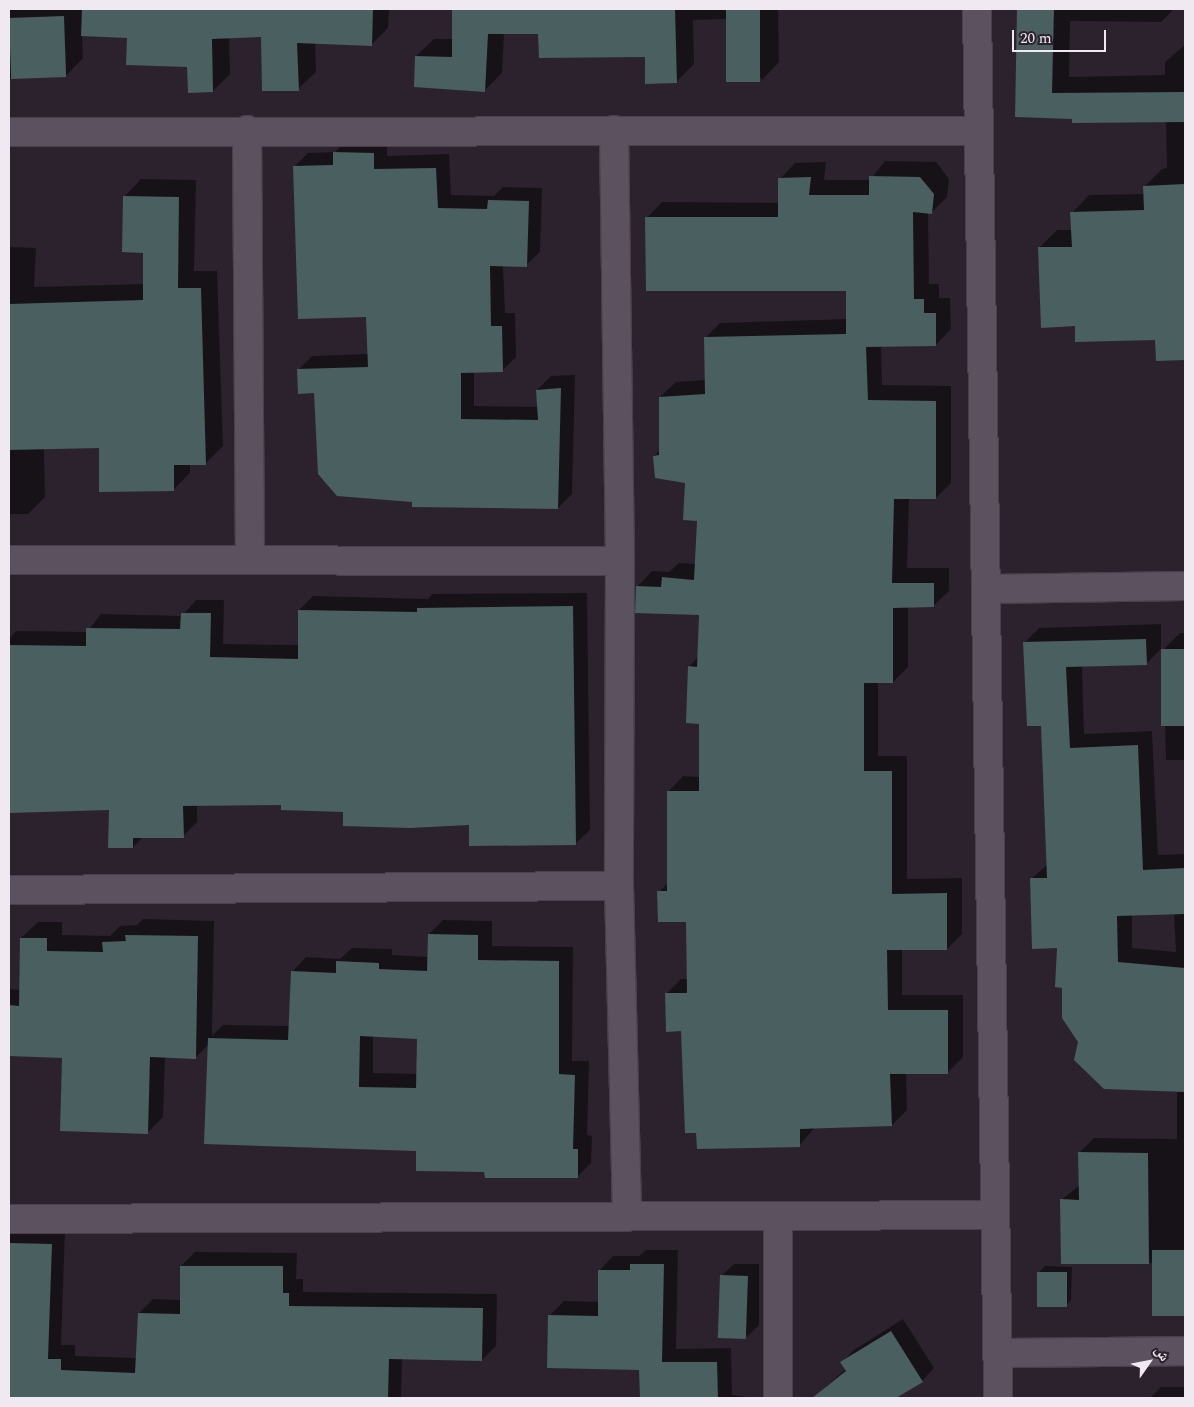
<!DOCTYPE html>
<meta charset="utf-8">
<style>
body{margin:0}
#map{position:relative;width:1194px;height:1407px;overflow:hidden;background:#2c222e;font-family:Spectral,"Noto Naskh Arabic",serif}
div>[style]{position:absolute}
[style*='--x']{left:calc(var(--x)*1px);top:calc(var(--y)*1px);width:calc(var(--w)*1px);rotate:calc(var(--a)*1deg)}
.shadow>*{inset:0;background:#0007}
.building>*{inset:0;background:#4a5f5f;transform-origin:0 0}
.roads{filter:drop-shadow(1px 0 #49404b) drop-shadow(-1px 0 #49404b) drop-shadow(0 1px #49404b) drop-shadow(0 -1px #49404b)}
.minor>*{height:28px;margin:-14px;padding:0 14px;transform-origin:14px;border-radius:14px;background:#5c515e}
span{translate:-50% -50%;white-space:nowrap;text-align:center;line-height:1.15;-webkit-text-stroke:5px #2c222e;paint-order:stroke}
.frame{position:absolute;inset:0;border:10px solid #f0e9f1;pointer-events:none}
.north{position:absolute;left:1124px;top:1337px;width:50px;height:50px;-webkit-text-stroke:4px #2c222e;paint-order:stroke;rotate:57deg;font-size:14px;font-weight:700;line-height:20px;text-align:center;color:#f0e9f1}
.north::after{content:'';display:block;margin:auto;width:18px;height:22px;background:#f0e9f1;clip-path:polygon(50% 0,100% 100%,50% 72%,0 100%)}
.scale{position:absolute;left:1012px;top:30px;width:94px;height:22px;box-sizing:border-box;border:2px solid #f0e9f1;border-top:0;padding-left:6px;font-size:15px;line-height:18px;white-space:nowrap;color:#f0e9f1;-webkit-text-stroke:4px #2c222e;paint-order:stroke}
</style>
<div id="map">
<div class="shadow">
<i style="clip-path:polygon(9px 9px,389px 9px,388px 28px,371px 45px,315px 42px,316px 72px,298px 89px,262px 36px,229px 37px,230px 74px,213px 91px,188px 65px,129px 37px,82px 35px,83px 58px,66px 76px,9px 78px)"></i>
<i style="clip-path:polygon(454px 9px,778px 9px,779px 62px,762px 80px,727px 19px,693px 20px,694px 64px,676px 82px,646px 55px,539px 33px,504px 33px,502px 73px,485px 90px,416px 56px,434px 39px,454px 39px)"></i>
<i style="clip-path:polygon(1018px 9px,1174px 9px,1161px 22px,1070px 21px,1069px 77px,1165px 75px,1165px 62px,1185px 45px,1185px 359px,1157px 360px,1156px 338px,1076px 325px,1039px 248px,1057px 230px,1072px 230px,1072px 213px,1089px 195px,1145px 194px,1145px 186px,1162px 169px,1167px 168px,1166px 121px,1016px 116px)"></i>
<i style="clip-path:polygon(348px 138px,387px 139px,387px 156px,449px 154px,451px 195px,494px 196px,503px 187px,542px 188px,540px 252px,526px 265px,503px 265px,505px 313px,515px 313px,516px 357px,502px 371px,474px 371px,474px 406px,538px 407px,537px 390px,551px 376px,575px 375px,572px 494px,558px 508px,413px 501px,298px 370px,312px 356px,369px 354px,367px 315px,294px 167px,308px 153px,335px 152px)"></i>
<i style="clip-path:polygon(885px 161px,936px 162px,949px 179px,947px 197px,932px 212px,928px 212px,929px 284px,939px 284px,939px 298px,950px 298px,951px 329px,936px 345px,881px 345px,882px 385px,951px 386px,951px 483px,936px 498px,909px 498px,907px 568px,949px 568px,949px 591px,933px 606px,908px 606px,908px 667px,893px 682px,878px 682px,878px 756px,907px 756px,907px 879px,962px 878px,962px 934px,947px 949px,902px 949px,902px 995px,963px 995px,963px 1057px,948px 1072px,906px 1073px,907px 1110px,892px 1125px,815px 1127px,799px 1146px,697px 1132px,682px 1030px,666px 994px,681px 979px,688px 979px,687px 921px,659px 892px,668px 883px,668px 792px,683px 776px,700px 777px,700px 722px,689px 667px,698px 657px,700px 613px,637px 587px,652px 571px,669px 572px,679px 563px,696px 564px,698px 519px,686px 482px,654px 456px,660px 450px,660px 397px,676px 382px,706px 380px,705px 338px,720px 323px,847px 319px,847px 290px,647px 218px,662px 202px,780px 203px,780px 179px,795px 163px,826px 162px,824px 180px,870px 180px)"></i>
<i style="clip-path:polygon(141px 179px,196px 180px,194px 271px,217px 271px,223px 446px,206px 463px,190px 463px,190px 473px,173px 490px,100px 447px,44px 448px,45px 497px,28px 514px,9px 514px,9px 247px,36px 248px,34px 287px,144px 284px,144px 252px,124px 197px)"></i>
<i style="clip-path:polygon(587px 593px,590px 830px,576px 843px,471px 823px,282px 804px,197px 804px,197px 822px,183px 836px,143px 837px,133px 847px,111px 809px,9px 812px,9px 639px,16px 631px,87px 632px,101px 614px,182px 616px,196px 600px,224px 600px,223px 644px,299px 645px,299px 610px,313px 596px,428px 599px,432px 594px)"></i>
<i style="clip-path:polygon(evenodd,1161px 624px,1161px 649px,1146px 664px,1082px 666px,1084px 734px,1152px 731px,1158px 855px,1185px 854px,1185px 1316px,1152px 1315px,1153px 1263px,1062px 1262px,1061px 1200px,1080px 1185px,1079px 1153px,1094px 1138px,1177px 1139px,1177px 1090px,1079px 1042px,1063px 987px,1058px 947px,1031px 879px,1048px 864px,1042px 724px,1024px 643px,1039px 628px,1161px 624px,1174px 913px,1176px 952px,1132px 948px,1132px 914px,1174px 913px)"></i>
<i style="clip-path:polygon(1180px 633px,1185px 633px,1185px 760px,1166px 760px,1163px 650px)"></i>
<i style="clip-path:polygon(evenodd,143px 919px,214px 921px,212px 1036px,223px 1025px,290px 1026px,292px 972px,306px 957px,340px 959px,352px 948px,392px 949px,392px 955px,429px 957px,429px 934px,443px 920px,492px 921px,492px 946px,573px 947px,572px 1061px,589px 1061px,587px 1135px,592px 1136px,591px 1163px,577px 1177px,486px 1171px,417px 1150px,209px 1044px,196px 1057px,165px 1056px,163px 1117px,147px 1133px,63px 1057px,9px 1055px,9px 989px,21px 990px,21px 938px,38px 922px,62px 922px,62px 935px,110px 936px,120px 926px,137px 925px,143px 919px,373px 1036px,418px 1037px,418px 1074px,373px 1073px,373px 1036px)"></i>
<i style="clip-path:polygon(9px 1228px,65px 1230px,61px 1345px,75px 1345px,75px 1356px,137px 1358px,139px 1313px,153px 1299px,181px 1300px,181px 1266px,195px 1252px,297px 1253px,296px 1279px,303px 1279px,303px 1292px,497px 1294px,496px 1346px,482px 1360px,402px 1358px,401px 1398px,9px 1398px)"></i>
<i style="clip-path:polygon(646px 1250px,678px 1250px,676px 1349px,731px 1348px,732px 1395px,754px 1398px,641px 1398px,641px 1368px,549px 1316px,564px 1301px,599px 1302px,599px 1271px,613px 1256px,639px 1256px)"></i>
<i style="clip-path:polygon(734px 1264px,759px 1264px,759px 1325px,747px 1337px,721px 1276px)"></i>
<i style="clip-path:polygon(1045px 1266px,1072px 1267px,1071px 1300px,1065px 1306px,1039px 1272px)"></i>
<i style="clip-path:polygon(903px 1319px,934px 1368px,922px 1381px,893px 1398px,813px 1398px,846px 1369px,842px 1362px,854px 1350px)"></i>
<i style="clip-path:polygon(1161px 1387px,1185px 1387px,1185px 1398px,1150px 1398px)"></i>
</div>
<div class="building">
<i style="clip-path:polygon(82px 9px,373px 9px,372px 46px,297px 43px,299px 91px,262px 91px,261px 37px,212px 39px,213px 92px,188px 93px,187px 67px,126px 65px,127px 38px,81px 36px)"></i>
<i style="clip-path:polygon(452px 9px,675px 9px,677px 83px,645px 84px,645px 57px,539px 58px,538px 34px,488px 34px,485px 92px,414px 87px,415px 56px,452px 57px)"></i>
<i style="left:726px;top:9px;width:34px;height:73px"></i>
<i style="clip-path:polygon(1017px 9px,1054px 9px,1052px 93px,1185px 92px,1185px 122px,1072px 123px,1072px 119px,1015px 117px)"></i>
<i style="left:64px;top:16px;width:61px;height:55px;rotate:88deg"></i>
<i style="clip-path:polygon(333px 152px,374px 153px,374px 169px,436px 168px,438px 208px,487px 209px,488px 200px,529px 201px,527px 267px,490px 266px,491px 326px,502px 326px,503px 372px,461px 373px,461px 419px,538px 420px,536px 390px,561px 388px,558px 509px,412px 507px,412px 502px,337px 496px,318px 474px,314px 393px,298px 394px,297px 369px,368px 367px,366px 317px,298px 319px,293px 166px,333px 165px)"></i>
<i style="clip-path:polygon(869px 176px,920px 177px,934px 194px,932px 214px,913px 212px,914px 299px,924px 299px,924px 313px,936px 313px,936px 346px,866px 347px,868px 400px,936px 401px,936px 499px,894px 499px,892px 583px,934px 583px,934px 607px,893px 608px,893px 683px,864px 683px,864px 771px,892px 771px,892px 894px,947px 893px,947px 950px,887px 950px,888px 1010px,948px 1010px,948px 1074px,890px 1074px,892px 1126px,800px 1129px,800px 1147px,697px 1149px,696px 1133px,685px 1133px,681px 1031px,666px 1032px,665px 993px,687px 993px,686px 922px,658px 922px,657px 891px,667px 891px,667px 791px,699px 791px,699px 724px,686px 723px,688px 666px,697px 667px,699px 615px,635px 613px,636px 586px,661px 587px,662px 577px,694px 580px,697px 521px,683px 520px,685px 483px,655px 478px,653px 456px,659px 455px,659px 397px,705px 394px,704px 337px,846px 334px,846px 291px,646px 291px,645px 217px,778px 217px,778px 178px,811px 177px,809px 195px,869px 195px)"></i>
<i style="clip-path:polygon(1185px 184px,1185px 360px,1156px 361px,1155px 340px,1075px 342px,1075px 326px,1041px 328px,1038px 247px,1072px 247px,1070px 212px,1144px 210px,1143px 186px)"></i>
<i style="clip-path:polygon(123px 196px,179px 197px,178px 288px,201px 288px,206px 465px,174px 465px,174px 491px,99px 492px,99px 448px,9px 450px,9px 304px,143px 300px,143px 253px,122px 252px)"></i>
<i style="clip-path:polygon(573px 606px,576px 845px,469px 846px,469px 825px,410px 828px,343px 826px,343px 812px,281px 810px,281px 805px,183px 806px,184px 838px,133px 838px,133px 848px,108px 848px,109px 810px,9px 813px,9px 645px,86px 646px,86px 628px,180px 629px,181px 613px,211px 613px,210px 657px,298px 659px,298px 610px,417px 612px,417px 608px)"></i>
<i style="clip-path:polygon(1146px 639px,1147px 665px,1066px 667px,1070px 748px,1138px 745px,1143px 870px,1185px 868px,1185px 914px,1117px 916px,1118px 962px,1185px 968px,1185px 1092px,1104px 1089px,1074px 1060px,1078px 1042px,1062px 1018px,1062px 988px,1055px 987px,1057px 948px,1032px 949px,1030px 878px,1047px 878px,1041px 726px,1027px 726px,1023px 642px)"></i>
<i style="left:1185px;top:649px;width:77px;height:24px;rotate:90deg"></i>
<i style="clip-path:polygon(evenodd,428px 934px,478px 935px,478px 960px,559px 961px,559px 1074px,575px 1075px,573px 1149px,578px 1149px,578px 1178px,485px 1178px,484px 1172px,416px 1171px,416px 1151px,204px 1144px,208px 1038px,288px 1040px,291px 971px,336px 973px,336px 961px,379px 963px,379px 969px,427px 971px,428px 934px,360px 1036px,417px 1039px,416px 1088px,359px 1087px,360px 1036px)"></i>
<i style="clip-path:polygon(125px 935px,198px 936px,196px 1059px,150px 1057px,148px 1134px,60px 1131px,62px 1058px,9px 1056px,9px 1005px,19px 1006px,20px 938px,47px 938px,47px 951px,103px 952px,102px 942px,126px 941px)"></i>
<i style="clip-path:polygon(1078px 1152px,1148px 1153px,1149px 1264px,1061px 1264px,1060px 1199px,1079px 1200px)"></i>
<i style="clip-path:polygon(9px 1243px,52px 1244px,48px 1359px,61px 1359px,61px 1370px,135px 1373px,138px 1313px,180px 1314px,180px 1266px,283px 1266px,283px 1293px,289px 1293px,289px 1306px,483px 1308px,482px 1361px,389px 1359px,388px 1398px,9px 1398px)"></i>
<i style="left:1152px;top:1250px;width:33px;height:66px"></i>
<i style="clip-path:polygon(630px 1264px,664px 1264px,662px 1362px,717px 1362px,718px 1397px,640px 1398px,639px 1370px,547px 1368px,548px 1315px,598px 1316px,598px 1270px,630px 1270px)"></i>
<i style="left:1037px;top:1272px;width:30px;height:35px"></i>
<i style="left:720px;top:1275px;width:28px;height:63px;rotate:2deg"></i>
<i style="clip-path:polygon(891px 1331px,923px 1382px,896px 1398px,812px 1398px,846px 1371px,840px 1362px)"></i>
</div>
<div class="roads">
<div class="minor">
<i style="--x:977;--y:9;--w:1389;--a:89.13"></i>
<i style="--x:247;--y:130;--w:429;--a:89.6"></i>
<i style="--x:614;--y:130;--w:431;--a:89.2"></i>
<i style="--x:620;--y:561;--w:325;--a:90.2"></i>
<i style="--x:619;--y:886;--w:330;--a:88.6"></i>
<i style="--x:9;--y:132;--w:970;--a:-0.06"></i>
<i style="--x:9;--y:560;--w:611;--a:0.09"></i>
<i style="--x:987;--y:589;--w:198;--a:-0.9"></i>
<i style="--x:9;--y:890;--w:610;--a:-0.38"></i>
<i style="--x:778;--y:1216;--w:182;--a:90"></i>
<i style="--x:9;--y:1219;--w:986;--a:-0.23"></i>
<i style="--x:998;--y:1353;--w:187;--a:-0.6"></i>
</div>
</div>
<div class="frame"></div>
<div class="north">ش</div>
<div class="scale">20 m</div>
</div>
